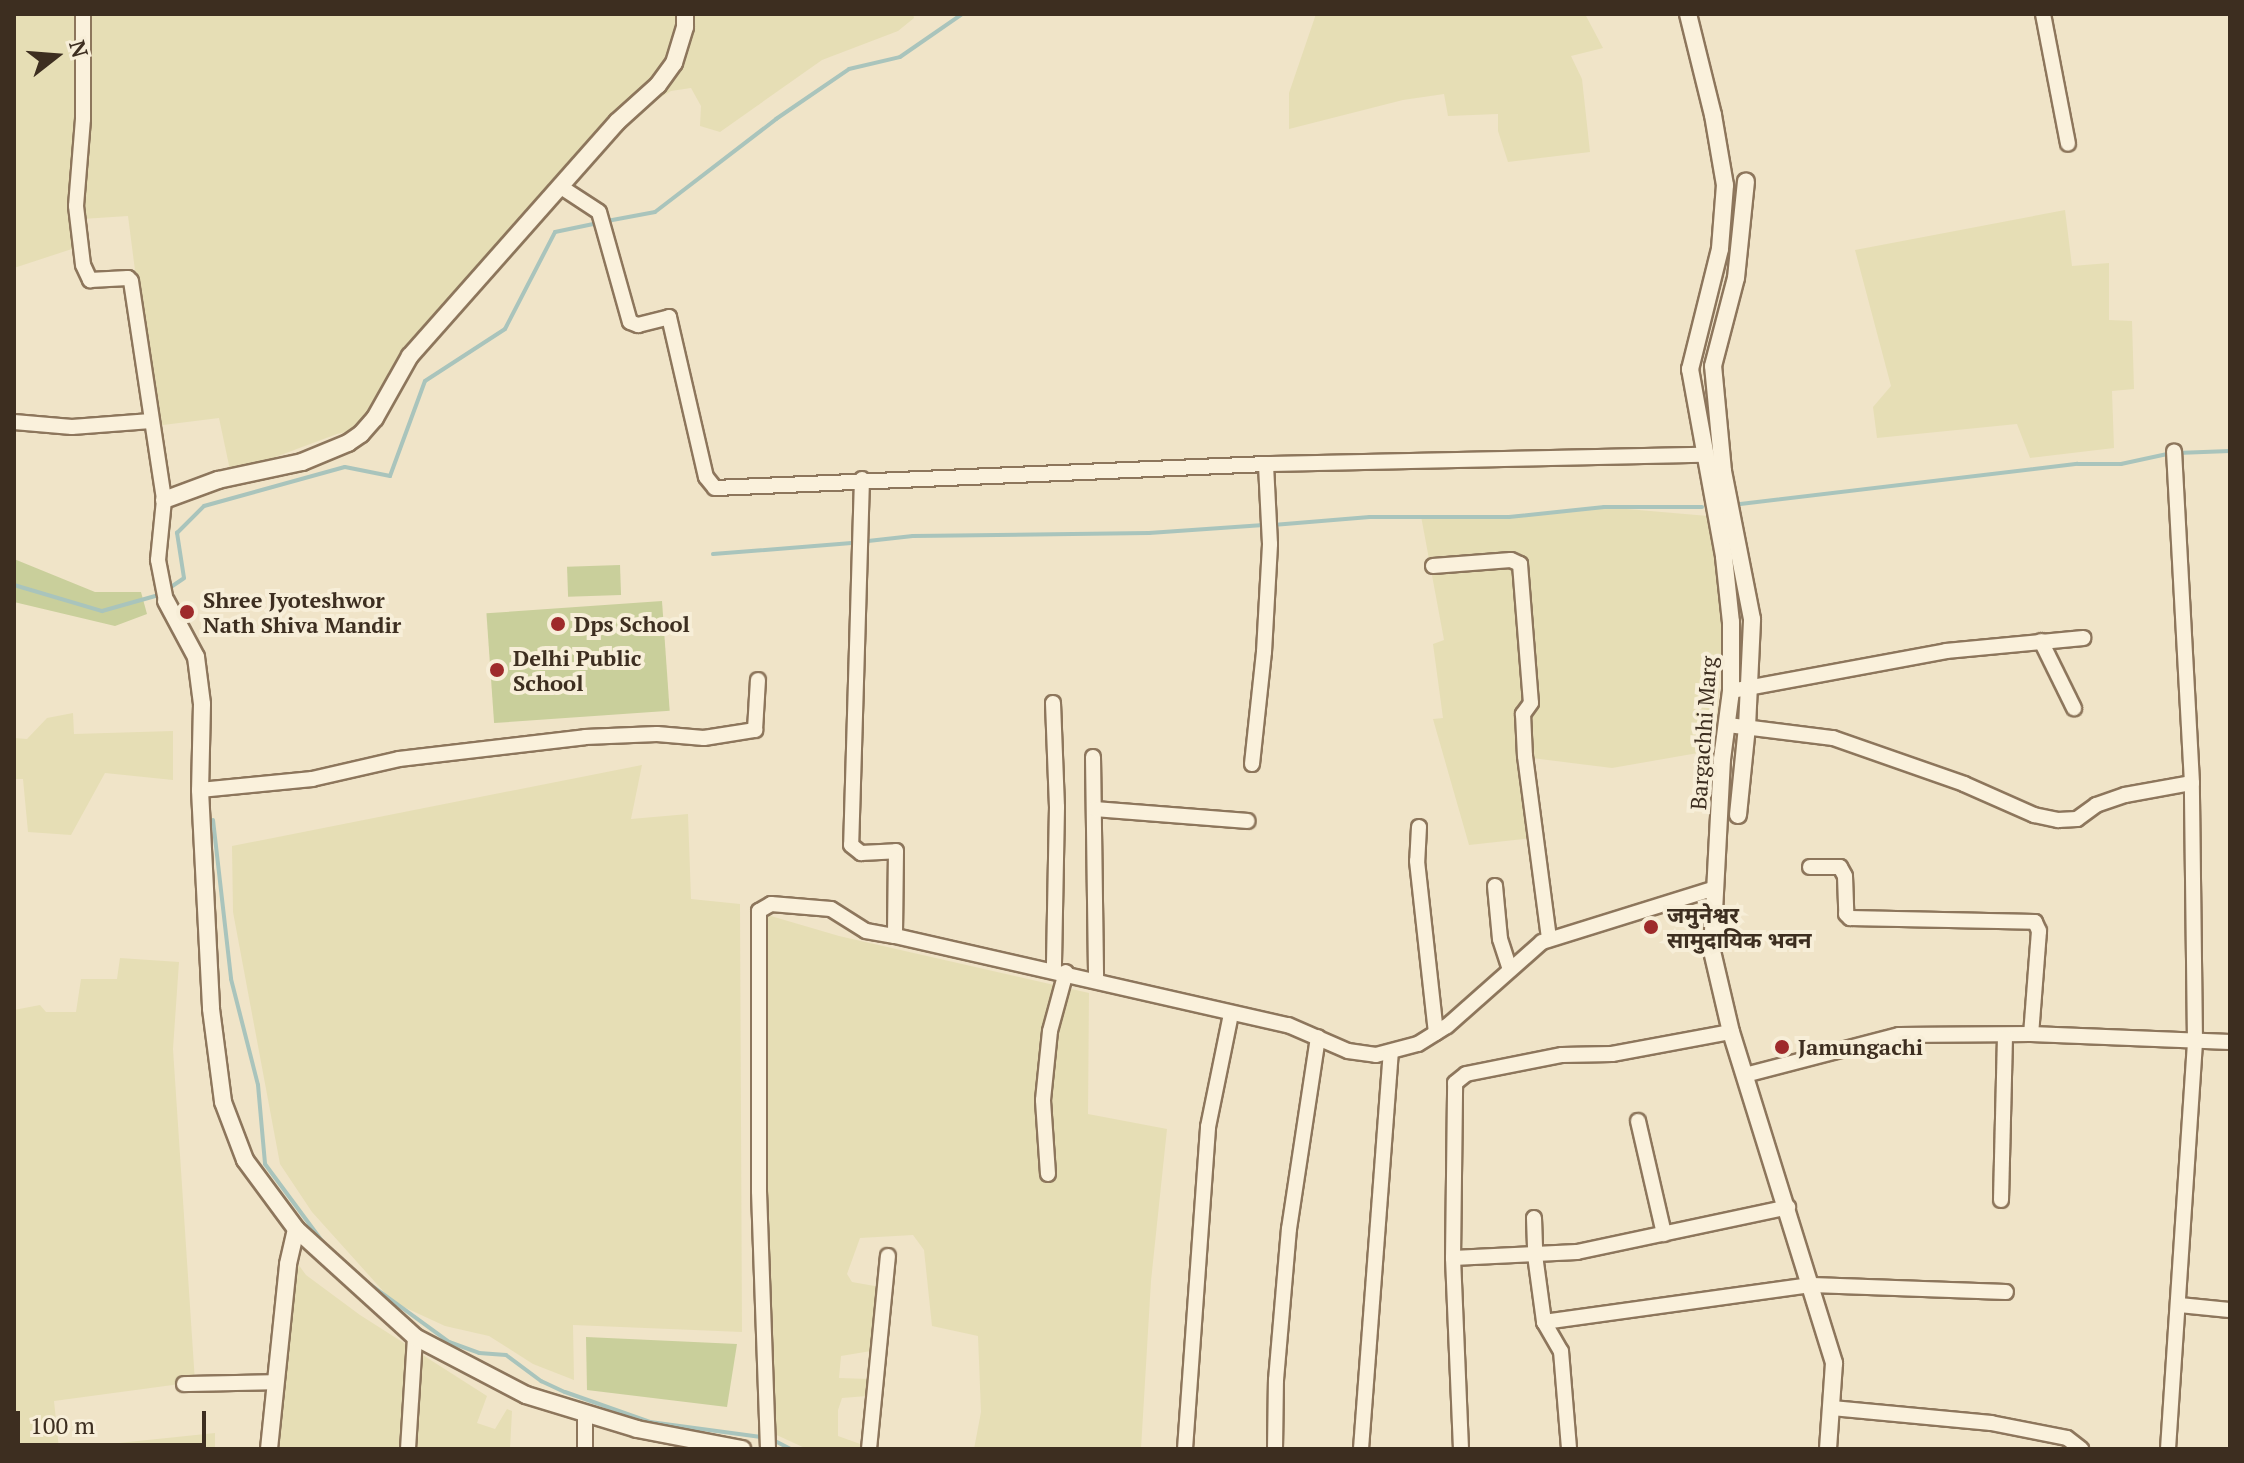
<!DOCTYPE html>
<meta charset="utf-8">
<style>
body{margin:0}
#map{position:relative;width:2244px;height:1463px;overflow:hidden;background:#f0e4c8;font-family:"PT Serif","Noto Sans Devanagari",serif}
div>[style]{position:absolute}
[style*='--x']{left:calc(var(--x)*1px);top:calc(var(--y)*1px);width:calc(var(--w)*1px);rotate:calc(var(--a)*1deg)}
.farmland>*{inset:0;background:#e6deb5}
.green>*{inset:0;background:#c9cf9b;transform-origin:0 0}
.stream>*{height:4px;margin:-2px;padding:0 2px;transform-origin:2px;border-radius:2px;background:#a9c4bc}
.roads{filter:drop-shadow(2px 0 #8d765c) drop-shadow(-2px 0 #8d765c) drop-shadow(0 2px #8d765c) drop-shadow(0 -2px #8d765c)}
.minor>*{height:14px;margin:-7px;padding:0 7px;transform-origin:7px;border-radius:7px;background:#faf1dc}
.tertiary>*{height:16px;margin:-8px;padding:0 8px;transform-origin:8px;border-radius:8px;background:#faf1dc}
.dots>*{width:22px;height:22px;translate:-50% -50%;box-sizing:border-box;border:4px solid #f7eed8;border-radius:50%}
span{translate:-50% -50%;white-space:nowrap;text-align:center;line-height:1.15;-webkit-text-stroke:8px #f7eed8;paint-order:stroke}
.poi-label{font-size:22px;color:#3d2e20;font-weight:700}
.left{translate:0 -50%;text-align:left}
.street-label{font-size:22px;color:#3d2e20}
.frame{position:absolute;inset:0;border:16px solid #3d2e20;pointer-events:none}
.north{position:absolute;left:16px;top:16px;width:80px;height:80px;-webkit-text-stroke:6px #f7eed8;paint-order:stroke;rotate:73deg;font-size:22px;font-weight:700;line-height:32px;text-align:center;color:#3d2e20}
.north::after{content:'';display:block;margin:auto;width:28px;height:36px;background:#3d2e20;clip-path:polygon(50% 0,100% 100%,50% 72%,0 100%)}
.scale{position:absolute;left:16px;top:1411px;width:190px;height:36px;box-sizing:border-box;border:4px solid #3d2e20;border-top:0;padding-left:10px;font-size:24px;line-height:28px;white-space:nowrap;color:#3d2e20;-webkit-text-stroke:6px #f7eed8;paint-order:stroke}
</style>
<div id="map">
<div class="farmland">
<i style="clip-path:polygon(14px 14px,913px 14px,914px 18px,898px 31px,822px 60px,720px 132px,700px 126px,701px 106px,691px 88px,671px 91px,618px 123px,404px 371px,371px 427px,337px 434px,254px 465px,230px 470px,219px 418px,155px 426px,128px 216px,82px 219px,81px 246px,14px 268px)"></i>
<i style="clip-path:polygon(1316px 14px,1585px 14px,1603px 48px,1571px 56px,1582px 79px,1590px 152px,1508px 162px,1498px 131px,1498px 114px,1448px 116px,1444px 94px,1403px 100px,1289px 129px,1289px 93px)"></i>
<i style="clip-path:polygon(2065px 210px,2072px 266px,2109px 263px,2109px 320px,2132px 321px,2134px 389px,2112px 391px,2114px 448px,2030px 458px,2017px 424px,1877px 438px,1873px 407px,1891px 386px,1855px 250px)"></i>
<i style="clip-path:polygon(1604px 507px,1708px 516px,1723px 622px,1715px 750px,1612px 768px,1523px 757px,1533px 838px,1469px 845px,1433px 719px,1443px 718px,1433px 644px,1444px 640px,1421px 516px,1509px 517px)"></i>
<i style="clip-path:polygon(73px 713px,74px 734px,173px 731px,173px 780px,105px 773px,71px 835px,28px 832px,23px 779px,14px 779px,14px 738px,27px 739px,47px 718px)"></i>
<i style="clip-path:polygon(642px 765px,631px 819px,688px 814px,691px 899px,740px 904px,742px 1332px,573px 1325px,574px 1380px,533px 1364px,489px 1336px,445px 1326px,393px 1302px,312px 1212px,280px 1164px,233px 912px,232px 846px)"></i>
<i style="clip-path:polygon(764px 914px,839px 936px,1089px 993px,1088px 1114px,1167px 1129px,1151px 1281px,1141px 1449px,974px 1449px,981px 1412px,978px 1336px,932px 1326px,924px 1250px,913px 1235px,860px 1238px,847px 1274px,852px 1282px,880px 1287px,871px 1351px,841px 1356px,839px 1378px,870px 1379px,867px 1396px,842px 1398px,838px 1410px,838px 1436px,863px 1445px,863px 1449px,807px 1449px,768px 1431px)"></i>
<i style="clip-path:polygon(120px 958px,179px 962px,173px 1049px,195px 1382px,54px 1401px,59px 1449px,14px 1449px,14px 1010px,40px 1005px,46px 1012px,76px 1012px,81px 979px,117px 979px)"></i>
<i style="clip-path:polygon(295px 1260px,306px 1275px,360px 1315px,487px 1396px,477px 1423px,495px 1429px,507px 1409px,512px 1411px,510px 1449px,276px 1449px)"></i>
<i style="clip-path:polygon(215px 1433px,215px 1449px,61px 1449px)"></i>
</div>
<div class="green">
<i style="clip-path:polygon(14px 559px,95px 592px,141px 592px,147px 614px,115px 626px,14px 602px)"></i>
<i style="left:620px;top:565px;width:30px;height:53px;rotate:88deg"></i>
<i style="left:662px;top:601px;width:110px;height:176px;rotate:86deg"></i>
<i style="clip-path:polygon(586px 1337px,737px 1344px,727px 1407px,587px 1390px)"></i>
</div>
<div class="stream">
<i style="--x:607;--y:221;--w:49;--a:-10.6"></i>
<i style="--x:655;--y:212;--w:153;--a:-37.5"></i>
<i style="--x:776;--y:119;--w:88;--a:-34.4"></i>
<i style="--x:849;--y:69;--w:52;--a:-13.2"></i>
<i style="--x:900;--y:57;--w:75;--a:-34.7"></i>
<i style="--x:2177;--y:453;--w:53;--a:-2.2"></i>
<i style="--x:1732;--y:505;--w:348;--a:-6.8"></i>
<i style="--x:2078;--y:464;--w:43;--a:0"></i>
<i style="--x:2121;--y:464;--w:52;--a:-12.2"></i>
<i style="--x:1273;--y:525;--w:97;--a:-4.7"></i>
<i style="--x:1370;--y:517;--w:139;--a:0"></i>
<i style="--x:1509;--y:517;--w:96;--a:-6"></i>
<i style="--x:1604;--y:507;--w:98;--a:0"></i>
<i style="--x:868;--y:541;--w:45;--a:-6.3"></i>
<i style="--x:913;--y:536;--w:236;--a:-0.7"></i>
<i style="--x:1149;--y:533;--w:115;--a:-4"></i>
<i style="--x:713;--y:554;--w:139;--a:-4.5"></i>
<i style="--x:14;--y:585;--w:92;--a:16.5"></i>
<i style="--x:102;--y:611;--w:59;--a:-15.7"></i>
<i style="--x:159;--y:595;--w:30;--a:-34"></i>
<i style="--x:184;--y:578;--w:46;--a:-98.8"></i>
<i style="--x:177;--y:533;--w:38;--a:-45"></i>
<i style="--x:204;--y:506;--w:146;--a:-15.5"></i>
<i style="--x:345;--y:467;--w:46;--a:11.3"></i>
<i style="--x:390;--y:476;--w:101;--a:-69.8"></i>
<i style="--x:425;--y:381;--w:95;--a:-33"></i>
<i style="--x:505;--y:329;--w:109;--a:-62.7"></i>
<i style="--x:555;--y:232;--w:44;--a:-11.8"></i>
<i style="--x:213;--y:820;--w:160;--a:83.5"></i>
<i style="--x:231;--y:979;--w:109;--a:75.7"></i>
<i style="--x:258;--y:1085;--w:79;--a:84.9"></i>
<i style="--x:265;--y:1164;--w:101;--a:53.5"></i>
<i style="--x:364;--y:1280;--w:105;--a:36.1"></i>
<i style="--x:449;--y:1342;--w:32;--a:20"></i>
<i style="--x:479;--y:1353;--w:27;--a:4"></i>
<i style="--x:506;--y:1355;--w:44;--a:36.6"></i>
<i style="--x:541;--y:1381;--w:26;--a:25"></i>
<i style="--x:565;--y:1392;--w:90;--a:19.4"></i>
<i style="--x:650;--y:1422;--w:112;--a:7.7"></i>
<i style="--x:775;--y:1441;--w:18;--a:27"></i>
</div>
<div class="roads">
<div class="minor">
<i style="--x:83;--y:14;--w:105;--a:90"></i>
<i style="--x:83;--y:119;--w:87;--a:94.6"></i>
<i style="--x:76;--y:206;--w:59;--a:83.2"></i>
<i style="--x:83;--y:265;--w:17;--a:65"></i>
<i style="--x:90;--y:280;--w:38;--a:-3"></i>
<i style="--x:128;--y:278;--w:4;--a:45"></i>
<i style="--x:131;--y:281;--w:221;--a:81.4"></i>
<i style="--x:164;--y:500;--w:60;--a:95.7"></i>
<i style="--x:158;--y:560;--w:42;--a:79"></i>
<i style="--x:2043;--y:14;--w:132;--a:79.1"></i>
<i style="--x:561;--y:187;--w:45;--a:33.3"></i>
<i style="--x:599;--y:212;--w:114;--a:74.3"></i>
<i style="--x:630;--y:322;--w:9;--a:21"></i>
<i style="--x:638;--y:325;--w:32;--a:-14"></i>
<i style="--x:669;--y:317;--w:164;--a:77"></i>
<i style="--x:706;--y:477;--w:14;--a:51"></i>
<i style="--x:715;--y:488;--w:552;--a:-2.49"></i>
<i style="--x:1266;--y:464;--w:441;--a:-1.2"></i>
<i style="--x:14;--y:422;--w:58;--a:4.9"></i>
<i style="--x:72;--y:427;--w:79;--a:-4.3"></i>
<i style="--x:862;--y:479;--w:366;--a:91.7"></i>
<i style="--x:851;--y:845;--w:13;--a:39"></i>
<i style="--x:861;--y:853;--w:35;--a:-3"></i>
<i style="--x:896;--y:851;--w:85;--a:90.7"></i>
<i style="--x:895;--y:936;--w:403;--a:12.8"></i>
<i style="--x:1288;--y:1025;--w:65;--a:23.4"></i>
<i style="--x:1348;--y:1051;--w:28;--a:8"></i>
<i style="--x:1376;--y:1055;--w:43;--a:-14.7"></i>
<i style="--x:1418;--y:1044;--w:34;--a:-32"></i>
<i style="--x:1447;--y:1026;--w:127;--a:-41.5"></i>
<i style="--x:1542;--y:942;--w:181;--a:-17.3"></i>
<i style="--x:1433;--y:566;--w:78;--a:-4.4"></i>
<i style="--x:1511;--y:560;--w:10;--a:24"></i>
<i style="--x:1520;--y:564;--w:139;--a:85.5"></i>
<i style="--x:1531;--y:703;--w:14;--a:126"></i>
<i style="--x:1523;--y:714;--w:42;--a:87.3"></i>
<i style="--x:1525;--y:756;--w:185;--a:82.5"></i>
<i style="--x:2041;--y:641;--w:75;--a:63.8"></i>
<i style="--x:1731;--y:691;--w:219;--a:-10.5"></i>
<i style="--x:1946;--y:651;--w:138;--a:-5.4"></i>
<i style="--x:1053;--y:703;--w:104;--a:87.8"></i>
<i style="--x:1057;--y:807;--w:163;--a:91.1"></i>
<i style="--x:1728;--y:725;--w:106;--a:7.1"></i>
<i style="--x:1833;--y:738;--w:139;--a:19.3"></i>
<i style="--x:1964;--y:784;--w:77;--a:23.9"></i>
<i style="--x:2034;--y:815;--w:25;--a:12"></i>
<i style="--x:2058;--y:820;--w:19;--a:-3"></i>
<i style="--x:2077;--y:819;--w:24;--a:-36"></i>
<i style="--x:2096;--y:805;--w:31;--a:-19"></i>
<i style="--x:2125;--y:795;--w:68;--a:-10.2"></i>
<i style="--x:1093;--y:757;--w:222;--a:89.2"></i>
<i style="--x:1252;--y:764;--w:113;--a:-83.9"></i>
<i style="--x:1264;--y:652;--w:108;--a:-86.8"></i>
<i style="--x:1270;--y:544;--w:80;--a:-92.9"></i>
<i style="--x:200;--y:790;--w:113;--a:-5.6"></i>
<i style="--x:312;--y:779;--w:89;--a:-12.9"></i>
<i style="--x:399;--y:759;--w:187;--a:-6.7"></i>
<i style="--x:585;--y:737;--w:72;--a:-2.4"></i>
<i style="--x:657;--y:734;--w:47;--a:4.9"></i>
<i style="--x:704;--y:738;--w:52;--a:-8.9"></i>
<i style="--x:755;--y:730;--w:50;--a:-86.6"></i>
<i style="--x:1095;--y:809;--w:153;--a:4.5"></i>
<i style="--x:1419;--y:827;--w:34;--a:93"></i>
<i style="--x:1417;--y:861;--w:173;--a:83.7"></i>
<i style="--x:1810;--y:867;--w:30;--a:0"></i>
<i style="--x:1840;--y:867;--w:10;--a:61"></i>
<i style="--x:1845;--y:876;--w:38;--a:88"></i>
<i style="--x:1846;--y:914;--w:6;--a:45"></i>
<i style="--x:1850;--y:918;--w:185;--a:1.2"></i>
<i style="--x:2035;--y:922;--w:10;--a:66"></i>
<i style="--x:2039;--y:931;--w:103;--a:94.4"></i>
<i style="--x:1495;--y:886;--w:53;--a:84.6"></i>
<i style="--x:1500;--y:939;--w:32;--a:72"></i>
<i style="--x:1745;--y:1075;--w:159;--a:-14.6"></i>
<i style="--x:1899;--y:1035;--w:132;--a:-0.4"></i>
<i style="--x:2031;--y:1034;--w:199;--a:2.3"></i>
<i style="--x:1638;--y:1121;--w:116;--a:77"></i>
<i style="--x:1048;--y:1174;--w:74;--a:-93.9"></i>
<i style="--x:1043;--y:1100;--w:69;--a:-84.2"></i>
<i style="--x:1050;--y:1031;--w:61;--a:-74.8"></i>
<i style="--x:2001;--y:1200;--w:164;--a:-88.6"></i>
<i style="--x:1534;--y:1218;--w:37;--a:88"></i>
<i style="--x:1535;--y:1255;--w:68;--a:82.3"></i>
<i style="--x:1544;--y:1322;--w:34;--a:60"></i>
<i style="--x:1561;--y:1351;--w:98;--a:85.3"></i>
<i style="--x:1453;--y:1258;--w:175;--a:-89.3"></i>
<i style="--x:1455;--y:1083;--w:14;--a:-39"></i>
<i style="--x:1466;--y:1074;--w:98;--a:-11.2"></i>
<i style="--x:1562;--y:1055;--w:50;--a:-1.1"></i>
<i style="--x:1612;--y:1054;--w:121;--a:-10.5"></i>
<i style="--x:2179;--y:1305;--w:51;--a:5.6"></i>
<i style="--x:1544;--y:1322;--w:271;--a:-7.9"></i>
<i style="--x:1812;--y:1285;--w:194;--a:2.1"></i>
<i style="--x:184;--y:1384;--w:92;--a:-1.2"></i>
<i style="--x:1832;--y:1408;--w:160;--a:5.4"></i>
<i style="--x:1991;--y:1423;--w:77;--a:11.2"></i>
<i style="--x:2067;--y:1438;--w:18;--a:38"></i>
<i style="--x:585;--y:1413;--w:36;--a:90"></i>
<i style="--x:408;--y:1449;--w:112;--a:-86.4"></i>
<i style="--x:768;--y:1449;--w:258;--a:-92"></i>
<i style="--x:759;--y:1191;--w:280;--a:-90"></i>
<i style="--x:759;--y:911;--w:14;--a:-30"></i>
<i style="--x:771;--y:904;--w:60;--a:4.8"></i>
<i style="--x:831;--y:909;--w:41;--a:32.2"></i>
<i style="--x:866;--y:931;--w:29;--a:10"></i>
<i style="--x:869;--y:1449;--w:194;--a:-84.4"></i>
<i style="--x:1185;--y:1449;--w:323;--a:-85.9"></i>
<i style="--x:1208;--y:1127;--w:115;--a:-78.5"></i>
<i style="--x:1275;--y:1449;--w:69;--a:-89.2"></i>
<i style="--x:1276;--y:1380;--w:152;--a:-85.1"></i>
<i style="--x:1289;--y:1229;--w:194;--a:-81.4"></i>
<i style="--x:1361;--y:1449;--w:396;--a:-85.7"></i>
<i style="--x:1461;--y:1449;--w:191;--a:-92.4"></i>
<i style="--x:1453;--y:1258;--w:124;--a:-2.8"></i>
<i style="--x:1577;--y:1252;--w:216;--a:-12"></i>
<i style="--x:2168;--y:1449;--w:408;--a:-86.2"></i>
<i style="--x:2195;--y:1042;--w:259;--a:-90.7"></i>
<i style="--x:2192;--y:783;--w:332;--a:-93.1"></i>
</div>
<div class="tertiary">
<i style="--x:1688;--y:14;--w:104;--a:76.1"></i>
<i style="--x:1713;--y:115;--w:71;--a:80.3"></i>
<i style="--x:1725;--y:185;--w:64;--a:94.5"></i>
<i style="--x:1720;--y:249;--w:124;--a:104"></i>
<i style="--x:1690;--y:369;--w:191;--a:79.7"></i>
<i style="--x:1724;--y:557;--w:65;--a:83.9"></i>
<i style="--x:1731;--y:622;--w:69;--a:90"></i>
<i style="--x:1731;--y:691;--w:69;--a:97.5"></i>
<i style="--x:1722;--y:759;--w:192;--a:93"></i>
<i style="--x:1712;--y:951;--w:83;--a:76.8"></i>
<i style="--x:1731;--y:1032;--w:347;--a:72.7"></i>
<i style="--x:1834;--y:1363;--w:86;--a:94"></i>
<i style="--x:164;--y:500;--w:58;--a:-20.3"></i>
<i style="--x:218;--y:480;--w:86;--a:-12.1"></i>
<i style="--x:302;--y:462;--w:50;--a:-22.4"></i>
<i style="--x:348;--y:443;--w:16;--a:-35"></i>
<i style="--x:361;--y:434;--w:21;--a:-49"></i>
<i style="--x:375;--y:418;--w:71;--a:-60.6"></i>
<i style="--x:410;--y:356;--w:312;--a:-48.5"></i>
<i style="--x:617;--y:122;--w:55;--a:-42.1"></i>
<i style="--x:658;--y:85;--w:27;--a:-54"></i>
<i style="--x:674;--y:63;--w:38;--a:-73"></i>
<i style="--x:685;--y:27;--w:13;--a:-90"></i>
<i style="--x:166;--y:601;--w:64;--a:61.8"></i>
<i style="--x:196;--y:657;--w:47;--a:82.7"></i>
<i style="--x:202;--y:704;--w:86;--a:91.3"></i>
<i style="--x:200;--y:790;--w:219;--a:87.1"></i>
<i style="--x:211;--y:1009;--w:94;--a:82.6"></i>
<i style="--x:223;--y:1102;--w:62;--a:69.2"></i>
<i style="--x:245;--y:1160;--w:86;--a:53.5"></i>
<i style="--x:296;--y:1229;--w:161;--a:42.2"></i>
<i style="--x:415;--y:1337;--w:125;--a:27.6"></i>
<i style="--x:526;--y:1395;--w:116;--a:17"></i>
<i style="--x:637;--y:1429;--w:107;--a:10.8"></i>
<i style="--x:1738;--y:815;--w:88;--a:-84.2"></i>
<i style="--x:1747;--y:727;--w:108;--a:-87.3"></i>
<i style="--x:1752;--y:619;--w:151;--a:-101.1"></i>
<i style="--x:1723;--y:471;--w:105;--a:-95.4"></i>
<i style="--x:1713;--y:366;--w:91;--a:-75.4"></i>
<i style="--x:1736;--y:278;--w:97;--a:-84.1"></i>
<i style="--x:269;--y:1449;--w:186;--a:-84.1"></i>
<i style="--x:288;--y:1264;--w:36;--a:-77"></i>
</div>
</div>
<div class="dots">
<i style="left:187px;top:612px;background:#9e2a2b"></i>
<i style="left:558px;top:624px;background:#9e2a2b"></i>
<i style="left:497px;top:670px;background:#9e2a2b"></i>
<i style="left:1651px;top:927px;background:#9e2a2b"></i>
<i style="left:1782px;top:1047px;background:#9e2a2b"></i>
</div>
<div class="poi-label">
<span class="left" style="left:203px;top:612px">Shree Jyoteshwor<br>Nath Shiva Mandir</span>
<span class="left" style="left:574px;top:624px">Dps School</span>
<span class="left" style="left:513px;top:670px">Delhi Public<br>School</span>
<span class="left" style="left:1667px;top:927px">जमुनेश्वर<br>सामुदायिक भवन</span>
<span class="left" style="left:1798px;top:1047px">Jamungachi</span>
</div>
<div class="street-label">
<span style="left:1703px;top:733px;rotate:-86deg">Bargachhi Marg</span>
</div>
<div class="frame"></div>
<div class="north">N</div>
<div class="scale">100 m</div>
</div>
